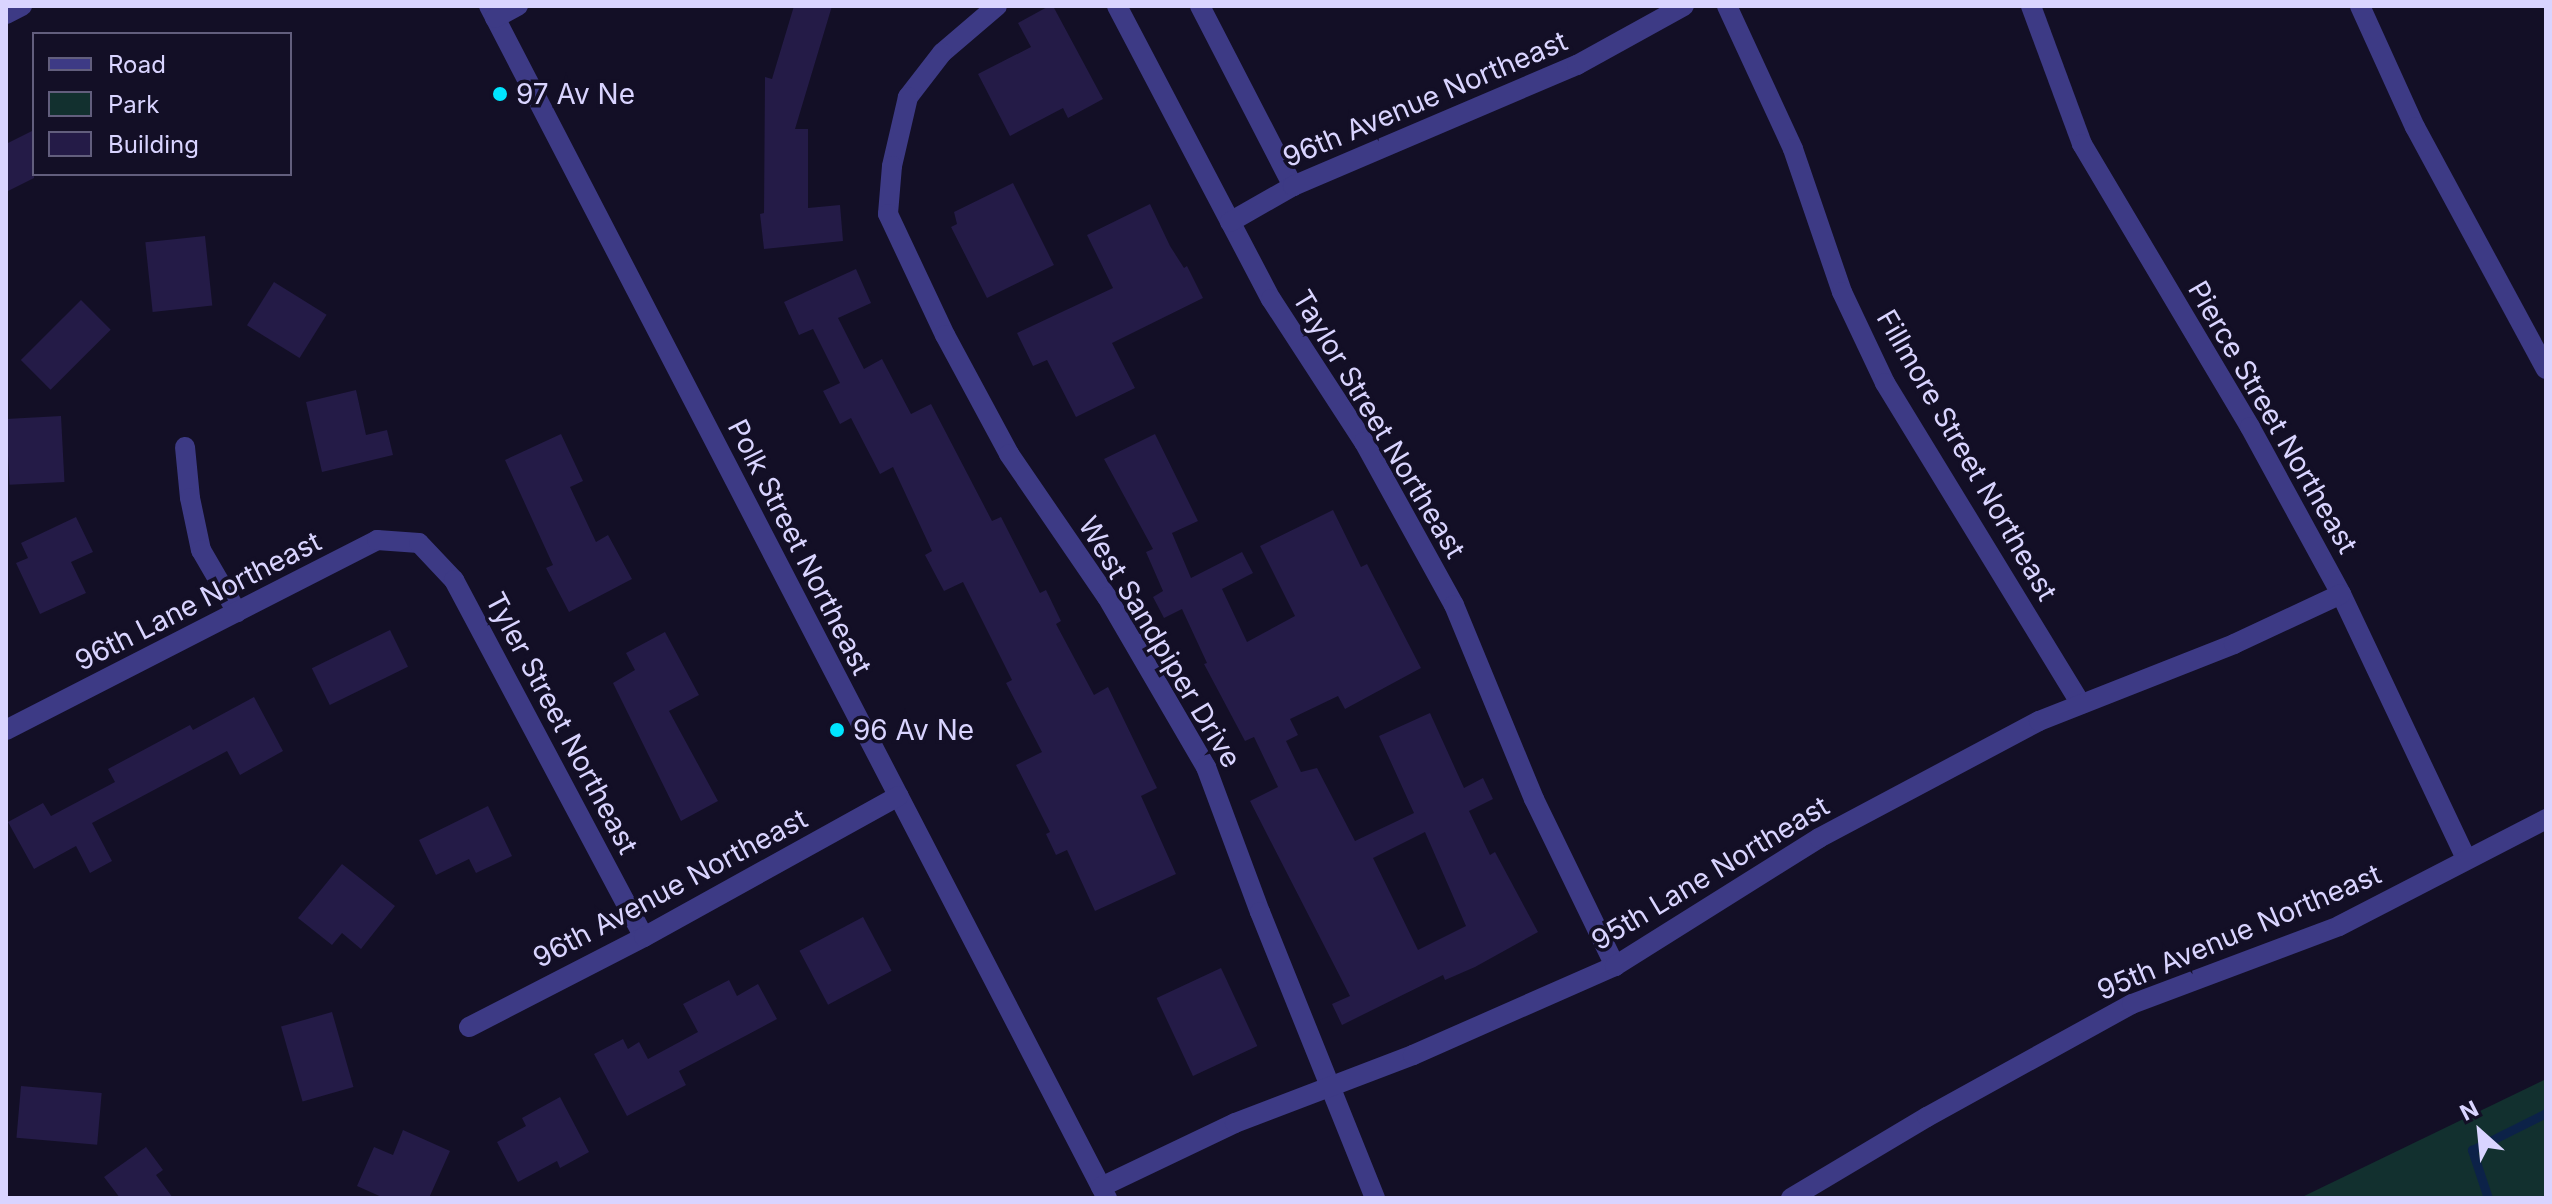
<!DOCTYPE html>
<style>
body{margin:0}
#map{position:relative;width:2552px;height:1204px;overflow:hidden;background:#130f26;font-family:Inter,sans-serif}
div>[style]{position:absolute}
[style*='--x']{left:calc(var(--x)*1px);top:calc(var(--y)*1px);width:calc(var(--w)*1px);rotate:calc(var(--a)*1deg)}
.green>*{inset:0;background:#12302f}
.stream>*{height:9px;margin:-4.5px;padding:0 4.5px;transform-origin:4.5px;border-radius:4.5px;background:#0c2248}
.building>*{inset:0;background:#241b47;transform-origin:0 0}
.minor>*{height:20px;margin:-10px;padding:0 10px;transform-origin:10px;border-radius:10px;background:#3d3a85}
.dots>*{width:22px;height:22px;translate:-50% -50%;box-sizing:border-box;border:4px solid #130f26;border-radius:50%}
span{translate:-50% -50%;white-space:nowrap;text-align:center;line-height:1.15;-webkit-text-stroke:7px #130f26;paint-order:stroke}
.poi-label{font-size:28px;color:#d9d4ff}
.left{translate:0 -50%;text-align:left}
.street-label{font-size:28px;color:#d9d4ff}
.frame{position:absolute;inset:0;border:8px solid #d9d4ff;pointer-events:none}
.legend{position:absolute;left:32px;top:32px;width:260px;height:144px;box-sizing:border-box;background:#130f26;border:2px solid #625e7d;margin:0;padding:10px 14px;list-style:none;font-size:24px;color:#d9d4ff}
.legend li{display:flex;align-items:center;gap:16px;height:40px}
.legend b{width:40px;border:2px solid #625e7d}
.north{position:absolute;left:2440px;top:1092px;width:80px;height:80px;-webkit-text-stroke:6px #130f26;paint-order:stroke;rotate:333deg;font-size:22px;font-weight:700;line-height:32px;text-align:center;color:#d9d4ff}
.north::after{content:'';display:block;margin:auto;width:28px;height:36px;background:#d9d4ff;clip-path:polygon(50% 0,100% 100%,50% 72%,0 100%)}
</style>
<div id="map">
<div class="green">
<i style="clip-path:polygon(2546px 1079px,2546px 1198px,2300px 1198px)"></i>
</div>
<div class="stream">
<i style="--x:2488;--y:1198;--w:51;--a:-108.4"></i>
<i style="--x:2472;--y:1150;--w:83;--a:-26.6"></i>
</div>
<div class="building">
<i style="clip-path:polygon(794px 6px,832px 6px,795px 129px,808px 129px,808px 208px,840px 205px,843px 241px,764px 249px,760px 214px,764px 213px,765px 77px,772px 79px)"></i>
<i style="clip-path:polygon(1049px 6px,1053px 6px,1103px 99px,1068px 118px,1063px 108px,1010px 136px,978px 74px,1031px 47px,1018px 23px)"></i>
<i style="clip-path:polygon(34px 130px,34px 178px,6px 192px,6px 144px)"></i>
<i style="clip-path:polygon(1013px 183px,1054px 265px,987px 298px,951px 227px,957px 224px,954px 212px)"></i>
<i style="clip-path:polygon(1150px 204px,1170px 246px,1184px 268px,1187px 266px,1203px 298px,1112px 343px,1135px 388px,1076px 417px,1047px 360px,1033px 366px,1017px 333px,1113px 288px,1087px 235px)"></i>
<i style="left:205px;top:236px;width:70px;height:60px;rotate:84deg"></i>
<i style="clip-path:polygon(856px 269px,871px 303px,838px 318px,864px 369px,882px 359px,911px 414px,931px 404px,992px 521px,1001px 517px,1040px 593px,1046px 590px,1061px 621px,1056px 624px,1094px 695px,1108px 687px,1157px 788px,1141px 796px,1176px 874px,1095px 911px,1067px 850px,1056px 855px,1046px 834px,1050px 832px,1016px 765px,1042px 752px,1006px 683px,1012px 680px,963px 582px,944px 591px,925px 555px,932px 551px,893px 467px,880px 474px,851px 418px,840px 424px,823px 391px,840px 383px,813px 329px,799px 335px,784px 302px)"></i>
<i style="left:274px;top:282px;width:62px;height:51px;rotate:32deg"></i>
<i style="left:81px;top:300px;width:42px;height:85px;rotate:45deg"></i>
<i style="clip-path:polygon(356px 390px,366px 435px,387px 430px,393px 455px,322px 472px,306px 402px)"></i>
<i style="left:61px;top:416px;width:66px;height:55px;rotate:87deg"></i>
<i style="clip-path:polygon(561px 434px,583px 481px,570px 487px,596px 542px,608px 535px,632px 579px,569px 612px,546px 568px,553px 565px,505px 460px)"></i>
<i style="clip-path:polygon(evenodd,1155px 434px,1198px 521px,1172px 533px,1191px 578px,1242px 552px,1253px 573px,1222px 589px,1247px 642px,1295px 616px,1260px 546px,1333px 510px,1361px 567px,1367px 564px,1421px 668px,1345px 709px,1338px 696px,1290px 719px,1298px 735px,1286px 741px,1301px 772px,1317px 768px,1355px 841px,1414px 813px,1379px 736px,1430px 713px,1464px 788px,1483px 778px,1493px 799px,1469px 811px,1490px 855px,1495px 852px,1538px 932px,1475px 967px,1445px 980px,1443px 975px,1342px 1025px,1332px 1004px,1350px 996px,1250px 801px,1278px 787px,1254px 737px,1245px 741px,1204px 664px,1207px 663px,1182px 609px,1164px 618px,1153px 597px,1163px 591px,1146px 552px,1153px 549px,1104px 459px,1155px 434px,1425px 832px,1466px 926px,1418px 950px,1373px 858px,1425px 832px)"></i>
<i style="clip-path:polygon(76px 517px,93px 552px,71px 562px,86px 593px,40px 614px,16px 563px,28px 558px,21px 543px)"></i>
<i style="left:390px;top:630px;width:41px;height:87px;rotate:64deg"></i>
<i style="clip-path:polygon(665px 632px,699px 695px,669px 711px,718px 801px,681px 821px,613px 683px,635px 670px,626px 653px)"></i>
<i style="clip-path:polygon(254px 697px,283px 751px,240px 775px,227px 751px,92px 823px,112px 861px,90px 873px,76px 846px,34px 869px,8px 822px,43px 803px,51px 816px,115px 782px,108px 769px,190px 725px,193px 730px)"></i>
<i style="clip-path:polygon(488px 806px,512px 856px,476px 873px,469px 859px,436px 875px,419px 840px)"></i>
<i style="clip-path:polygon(342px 864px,395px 906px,361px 949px,342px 933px,332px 945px,298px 918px)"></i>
<i style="left:863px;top:917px;width:61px;height:72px;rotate:62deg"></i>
<i style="left:1221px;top:968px;width:86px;height:71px;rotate:65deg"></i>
<i style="clip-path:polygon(729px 980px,737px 996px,758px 984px,777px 1019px,679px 1071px,686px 1085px,627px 1116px,594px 1054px,623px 1039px,628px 1049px,639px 1042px,648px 1059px,698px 1032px,683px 1004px)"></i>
<i style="left:332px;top:1012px;width:78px;height:53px;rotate:74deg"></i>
<i style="left:21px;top:1086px;width:81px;height:52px;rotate:5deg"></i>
<i style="clip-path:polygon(560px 1097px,589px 1152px,560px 1168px,557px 1161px,518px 1182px,497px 1142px,526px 1126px,522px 1118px)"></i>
<i style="clip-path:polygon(403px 1130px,450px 1151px,429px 1198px,384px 1198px,357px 1186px,374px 1147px,393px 1155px)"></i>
<i style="clip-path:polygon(146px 1147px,163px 1170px,156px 1175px,173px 1198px,120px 1198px,104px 1177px)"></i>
</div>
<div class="minor">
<i style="--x:489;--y:6;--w:1343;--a:62.6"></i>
<i style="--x:997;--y:6;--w:72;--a:139.5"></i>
<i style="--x:942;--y:53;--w:56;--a:127.7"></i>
<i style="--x:908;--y:97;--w:71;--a:103.1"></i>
<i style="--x:892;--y:166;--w:48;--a:94.8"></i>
<i style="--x:888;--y:214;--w:134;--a:64.8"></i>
<i style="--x:945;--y:335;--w:135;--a:61.7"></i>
<i style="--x:1009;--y:454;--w:173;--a:55.6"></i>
<i style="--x:1107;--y:597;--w:197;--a:59.8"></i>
<i style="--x:1206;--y:767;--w:155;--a:69.6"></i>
<i style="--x:1260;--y:912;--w:308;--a:68.1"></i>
<i style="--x:1117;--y:6;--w:331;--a:62.3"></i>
<i style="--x:1271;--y:299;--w:171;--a:57"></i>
<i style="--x:1364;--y:442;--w:186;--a:61.1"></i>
<i style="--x:1454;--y:605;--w:210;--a:67.6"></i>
<i style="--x:1534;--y:799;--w:186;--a:64.1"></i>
<i style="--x:1200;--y:6;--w:203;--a:62.7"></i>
<i style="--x:1727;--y:6;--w:157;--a:65.2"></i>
<i style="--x:1793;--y:149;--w:151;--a:71.1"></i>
<i style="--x:1842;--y:292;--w:101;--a:64.7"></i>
<i style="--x:1885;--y:383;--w:376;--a:58.6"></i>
<i style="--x:2031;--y:6;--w:147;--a:69.7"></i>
<i style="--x:2082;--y:144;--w:329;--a:59.3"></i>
<i style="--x:2250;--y:427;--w:190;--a:61.4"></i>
<i style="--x:2341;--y:594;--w:293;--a:64.7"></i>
<i style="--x:2360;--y:6;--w:133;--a:65.6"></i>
<i style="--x:2415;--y:127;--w:275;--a:61.6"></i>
<i style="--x:6;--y:14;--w:18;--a:-27"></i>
<i style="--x:495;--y:18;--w:26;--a:-28"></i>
<i style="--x:1230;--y:222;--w:73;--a:-29.7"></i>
<i style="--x:1293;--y:186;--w:309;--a:-23.1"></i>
<i style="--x:1577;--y:65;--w:122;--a:-28.9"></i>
<i style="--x:185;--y:447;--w:51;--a:84.4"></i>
<i style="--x:190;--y:498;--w:53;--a:78.1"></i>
<i style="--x:201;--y:550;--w:72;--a:59.9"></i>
<i style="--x:6;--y:730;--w:417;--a:-27.1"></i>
<i style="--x:377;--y:540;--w:42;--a:4.1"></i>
<i style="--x:419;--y:543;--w:51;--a:46.6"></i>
<i style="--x:454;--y:580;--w:404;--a:62"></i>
<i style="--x:469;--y:1027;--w:197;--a:-27.2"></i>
<i style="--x:644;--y:937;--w:291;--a:-29"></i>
<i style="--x:1101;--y:1187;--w:148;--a:-25.5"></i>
<i style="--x:1235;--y:1123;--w:191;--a:-20.9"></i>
<i style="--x:1413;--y:1055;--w:221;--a:-23.8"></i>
<i style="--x:1615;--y:966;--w:241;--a:-32.1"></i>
<i style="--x:1819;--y:838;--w:249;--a:-28"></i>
<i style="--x:2039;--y:721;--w:210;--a:-21.5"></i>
<i style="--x:2234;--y:644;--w:118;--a:-25"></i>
<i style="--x:1791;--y:1198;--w:158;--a:-30.8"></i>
<i style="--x:1927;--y:1117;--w:234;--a:-28.9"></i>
<i style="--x:2132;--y:1004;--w:221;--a:-20.6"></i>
<i style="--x:2339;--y:926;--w:233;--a:-27.3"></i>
</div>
<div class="dots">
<i style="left:500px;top:94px;background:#00e5ff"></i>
<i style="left:837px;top:730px;background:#00e5ff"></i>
</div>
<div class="poi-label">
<span class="left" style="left:516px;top:94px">97 Av Ne</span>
<span class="left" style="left:853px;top:730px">96 Av Ne</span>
</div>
<div class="street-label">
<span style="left:1425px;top:99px;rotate:-23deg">96th Avenue Northeast</span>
<span style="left:2273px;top:417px;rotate:60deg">Pierce Street Northeast</span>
<span style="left:1379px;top:424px;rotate:59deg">Taylor Street Northeast</span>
<span style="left:1967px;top:455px;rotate:60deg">Fillmore Street Northeast</span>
<span style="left:800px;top:547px;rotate:63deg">Polk Street Northeast</span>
<span style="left:198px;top:601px;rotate:-27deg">96th Lane Northeast</span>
<span style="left:1160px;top:642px;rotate:59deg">West Sandpiper Drive</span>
<span style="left:562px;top:723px;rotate:62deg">Tyler Street Northeast</span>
<span style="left:1710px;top:873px;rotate:-31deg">95th Lane Northeast</span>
<span style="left:670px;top:888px;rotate:-28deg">96th Avenue Northeast</span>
<span style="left:2239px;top:932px;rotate:-23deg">95th Avenue Northeast</span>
</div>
<div class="frame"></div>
<ul class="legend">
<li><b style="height:10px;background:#3d3a85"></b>Road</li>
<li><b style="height:22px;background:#12302f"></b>Park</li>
<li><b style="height:22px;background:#241b47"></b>Building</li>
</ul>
<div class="north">N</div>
</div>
